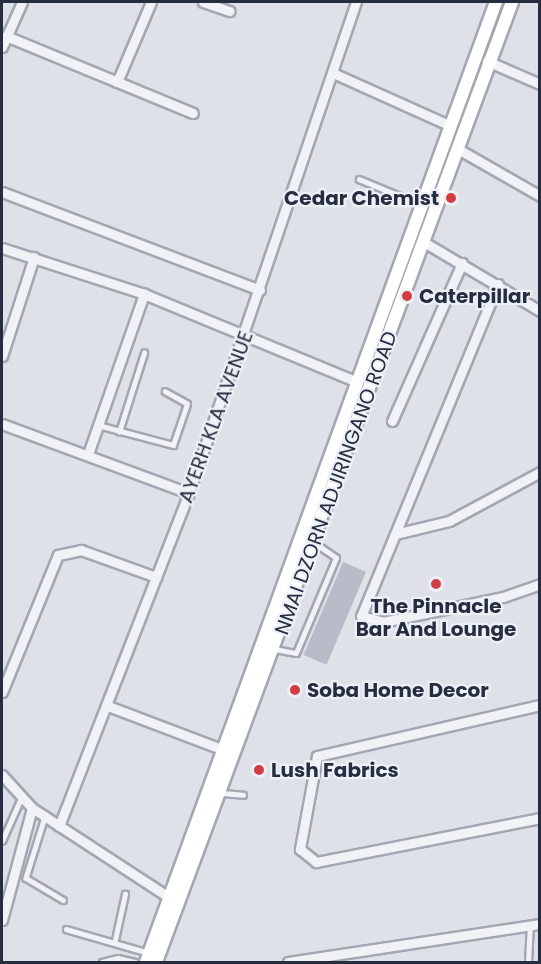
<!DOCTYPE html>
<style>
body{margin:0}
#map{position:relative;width:541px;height:964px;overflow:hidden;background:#dee1e8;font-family:Poppins,sans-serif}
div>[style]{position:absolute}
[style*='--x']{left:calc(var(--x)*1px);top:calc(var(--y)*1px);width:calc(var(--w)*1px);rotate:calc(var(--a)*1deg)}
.building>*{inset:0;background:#b8bcc8;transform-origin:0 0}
.roads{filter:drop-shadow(2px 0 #a3a7b2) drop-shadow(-2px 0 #a3a7b2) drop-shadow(0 2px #a3a7b2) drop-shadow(0 -2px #a3a7b2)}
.lane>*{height:4.5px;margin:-2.25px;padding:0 2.25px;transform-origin:2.25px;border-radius:2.25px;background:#f1f2f6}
.street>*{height:9px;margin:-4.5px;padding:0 4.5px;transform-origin:4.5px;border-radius:4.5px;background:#f1f2f6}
.secondary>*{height:12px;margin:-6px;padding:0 6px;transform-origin:6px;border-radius:6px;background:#fff}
.dots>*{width:16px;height:16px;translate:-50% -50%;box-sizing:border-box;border:3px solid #edf0f6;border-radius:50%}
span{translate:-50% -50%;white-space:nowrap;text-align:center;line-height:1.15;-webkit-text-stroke:4.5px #edf0f6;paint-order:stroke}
.poi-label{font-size:20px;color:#262d40;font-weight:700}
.right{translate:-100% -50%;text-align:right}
.left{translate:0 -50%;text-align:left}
.street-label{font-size:20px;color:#262d40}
.frame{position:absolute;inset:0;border:3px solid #262d40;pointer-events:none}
</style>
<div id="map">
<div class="building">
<i style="left:343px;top:562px;width:25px;height:101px;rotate:23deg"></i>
</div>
<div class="roads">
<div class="lane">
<i style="--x:359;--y:179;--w:68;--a:22.4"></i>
<i style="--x:98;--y:425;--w:78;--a:14.9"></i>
<i style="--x:173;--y:445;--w:43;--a:-71.1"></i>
<i style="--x:187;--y:404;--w:25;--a:-151"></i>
<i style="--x:119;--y:432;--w:83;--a:-72.4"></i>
<i style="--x:275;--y:649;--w:21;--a:11"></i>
<i style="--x:296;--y:653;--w:103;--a:-67.2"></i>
<i style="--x:336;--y:558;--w:27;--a:-146"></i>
<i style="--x:222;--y:793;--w:21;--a:5"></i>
<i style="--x:45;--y:817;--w:64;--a:107.3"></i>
<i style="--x:26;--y:878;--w:43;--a:30.7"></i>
<i style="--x:2;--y:841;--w:49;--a:-66"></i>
<i style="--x:66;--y:929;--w:86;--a:16.1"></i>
<i style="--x:115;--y:940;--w:47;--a:-77.7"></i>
<i style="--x:102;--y:962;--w:16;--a:-14"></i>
<i style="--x:118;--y:958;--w:18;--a:13"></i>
<i style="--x:528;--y:962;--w:36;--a:-87"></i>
</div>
<div class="street">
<i style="--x:203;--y:2;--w:28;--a:19"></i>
<i style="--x:6;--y:36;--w:202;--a:22.4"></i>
<i style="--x:2;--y:47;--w:49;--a:-66"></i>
<i style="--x:487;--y:61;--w:58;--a:23.5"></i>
<i style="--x:333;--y:73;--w:129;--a:24.2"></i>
<i style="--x:117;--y:82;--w:87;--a:-67"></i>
<i style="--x:458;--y:149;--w:95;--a:29.8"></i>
<i style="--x:2;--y:192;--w:276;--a:20.8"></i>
<i style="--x:422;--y:241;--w:137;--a:30.7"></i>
<i style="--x:2;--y:248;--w:149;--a:17.9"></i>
<i style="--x:144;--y:294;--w:231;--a:22.4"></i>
<i style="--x:498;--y:284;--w:359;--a:112.4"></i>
<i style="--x:361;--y:616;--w:23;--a:15"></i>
<i style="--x:383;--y:622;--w:123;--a:-11.8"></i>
<i style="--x:503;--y:597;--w:39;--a:-19"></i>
<i style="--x:2;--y:356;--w:104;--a:-72.1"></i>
<i style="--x:392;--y:421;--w:173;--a:-66.1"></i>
<i style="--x:2;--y:424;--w:199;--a:20.3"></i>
<i style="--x:88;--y:454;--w:170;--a:-70.7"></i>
<i style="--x:395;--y:534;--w:56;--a:-13.5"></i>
<i style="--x:449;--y:521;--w:103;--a:-28.3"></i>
<i style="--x:2;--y:692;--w:148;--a:-67.8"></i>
<i style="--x:58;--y:555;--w:24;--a:-12"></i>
<i style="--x:81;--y:550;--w:80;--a:19.8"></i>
<i style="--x:540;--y:705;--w:229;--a:167.1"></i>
<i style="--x:317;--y:756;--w:95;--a:100.4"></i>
<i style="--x:300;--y:849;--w:21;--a:39"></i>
<i style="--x:316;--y:862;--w:228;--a:-11.1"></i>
<i style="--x:108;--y:706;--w:124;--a:20.8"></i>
<i style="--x:2;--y:775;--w:45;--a:47.7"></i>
<i style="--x:32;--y:808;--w:165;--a:33.1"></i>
<i style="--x:59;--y:826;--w:357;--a:-68.7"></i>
<i style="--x:189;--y:493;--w:519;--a:-71.22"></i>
<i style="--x:2;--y:920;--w:116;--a:-75"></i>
<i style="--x:288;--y:962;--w:255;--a:-8.6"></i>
</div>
<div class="secondary">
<i style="--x:146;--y:962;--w:1022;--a:-69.97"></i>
<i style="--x:156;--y:962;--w:1024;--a:-69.65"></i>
</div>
</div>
<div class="dots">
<i style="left:451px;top:198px;background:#d43c43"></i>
<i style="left:407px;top:296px;background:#d43c43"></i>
<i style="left:436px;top:584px;background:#d43c43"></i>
<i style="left:295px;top:690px;background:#d43c43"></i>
<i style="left:259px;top:770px;background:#d43c43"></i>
</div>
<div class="poi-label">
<span class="right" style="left:439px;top:198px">Cedar Chemist</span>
<span class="left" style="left:419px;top:296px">Caterpillar</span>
<span style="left:436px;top:618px">The Pinnacle<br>Bar And Lounge</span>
<span class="left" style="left:307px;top:690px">Soba Home Decor</span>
<span class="left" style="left:271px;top:770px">Lush Fabrics</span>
</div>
<div class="street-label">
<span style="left:216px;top:417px;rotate:-70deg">AYERH KLA AVENUE</span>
<span style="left:336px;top:483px;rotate:-70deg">NMAI DZORN ADJIRINGANO ROAD</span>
</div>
<div class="frame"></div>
</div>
